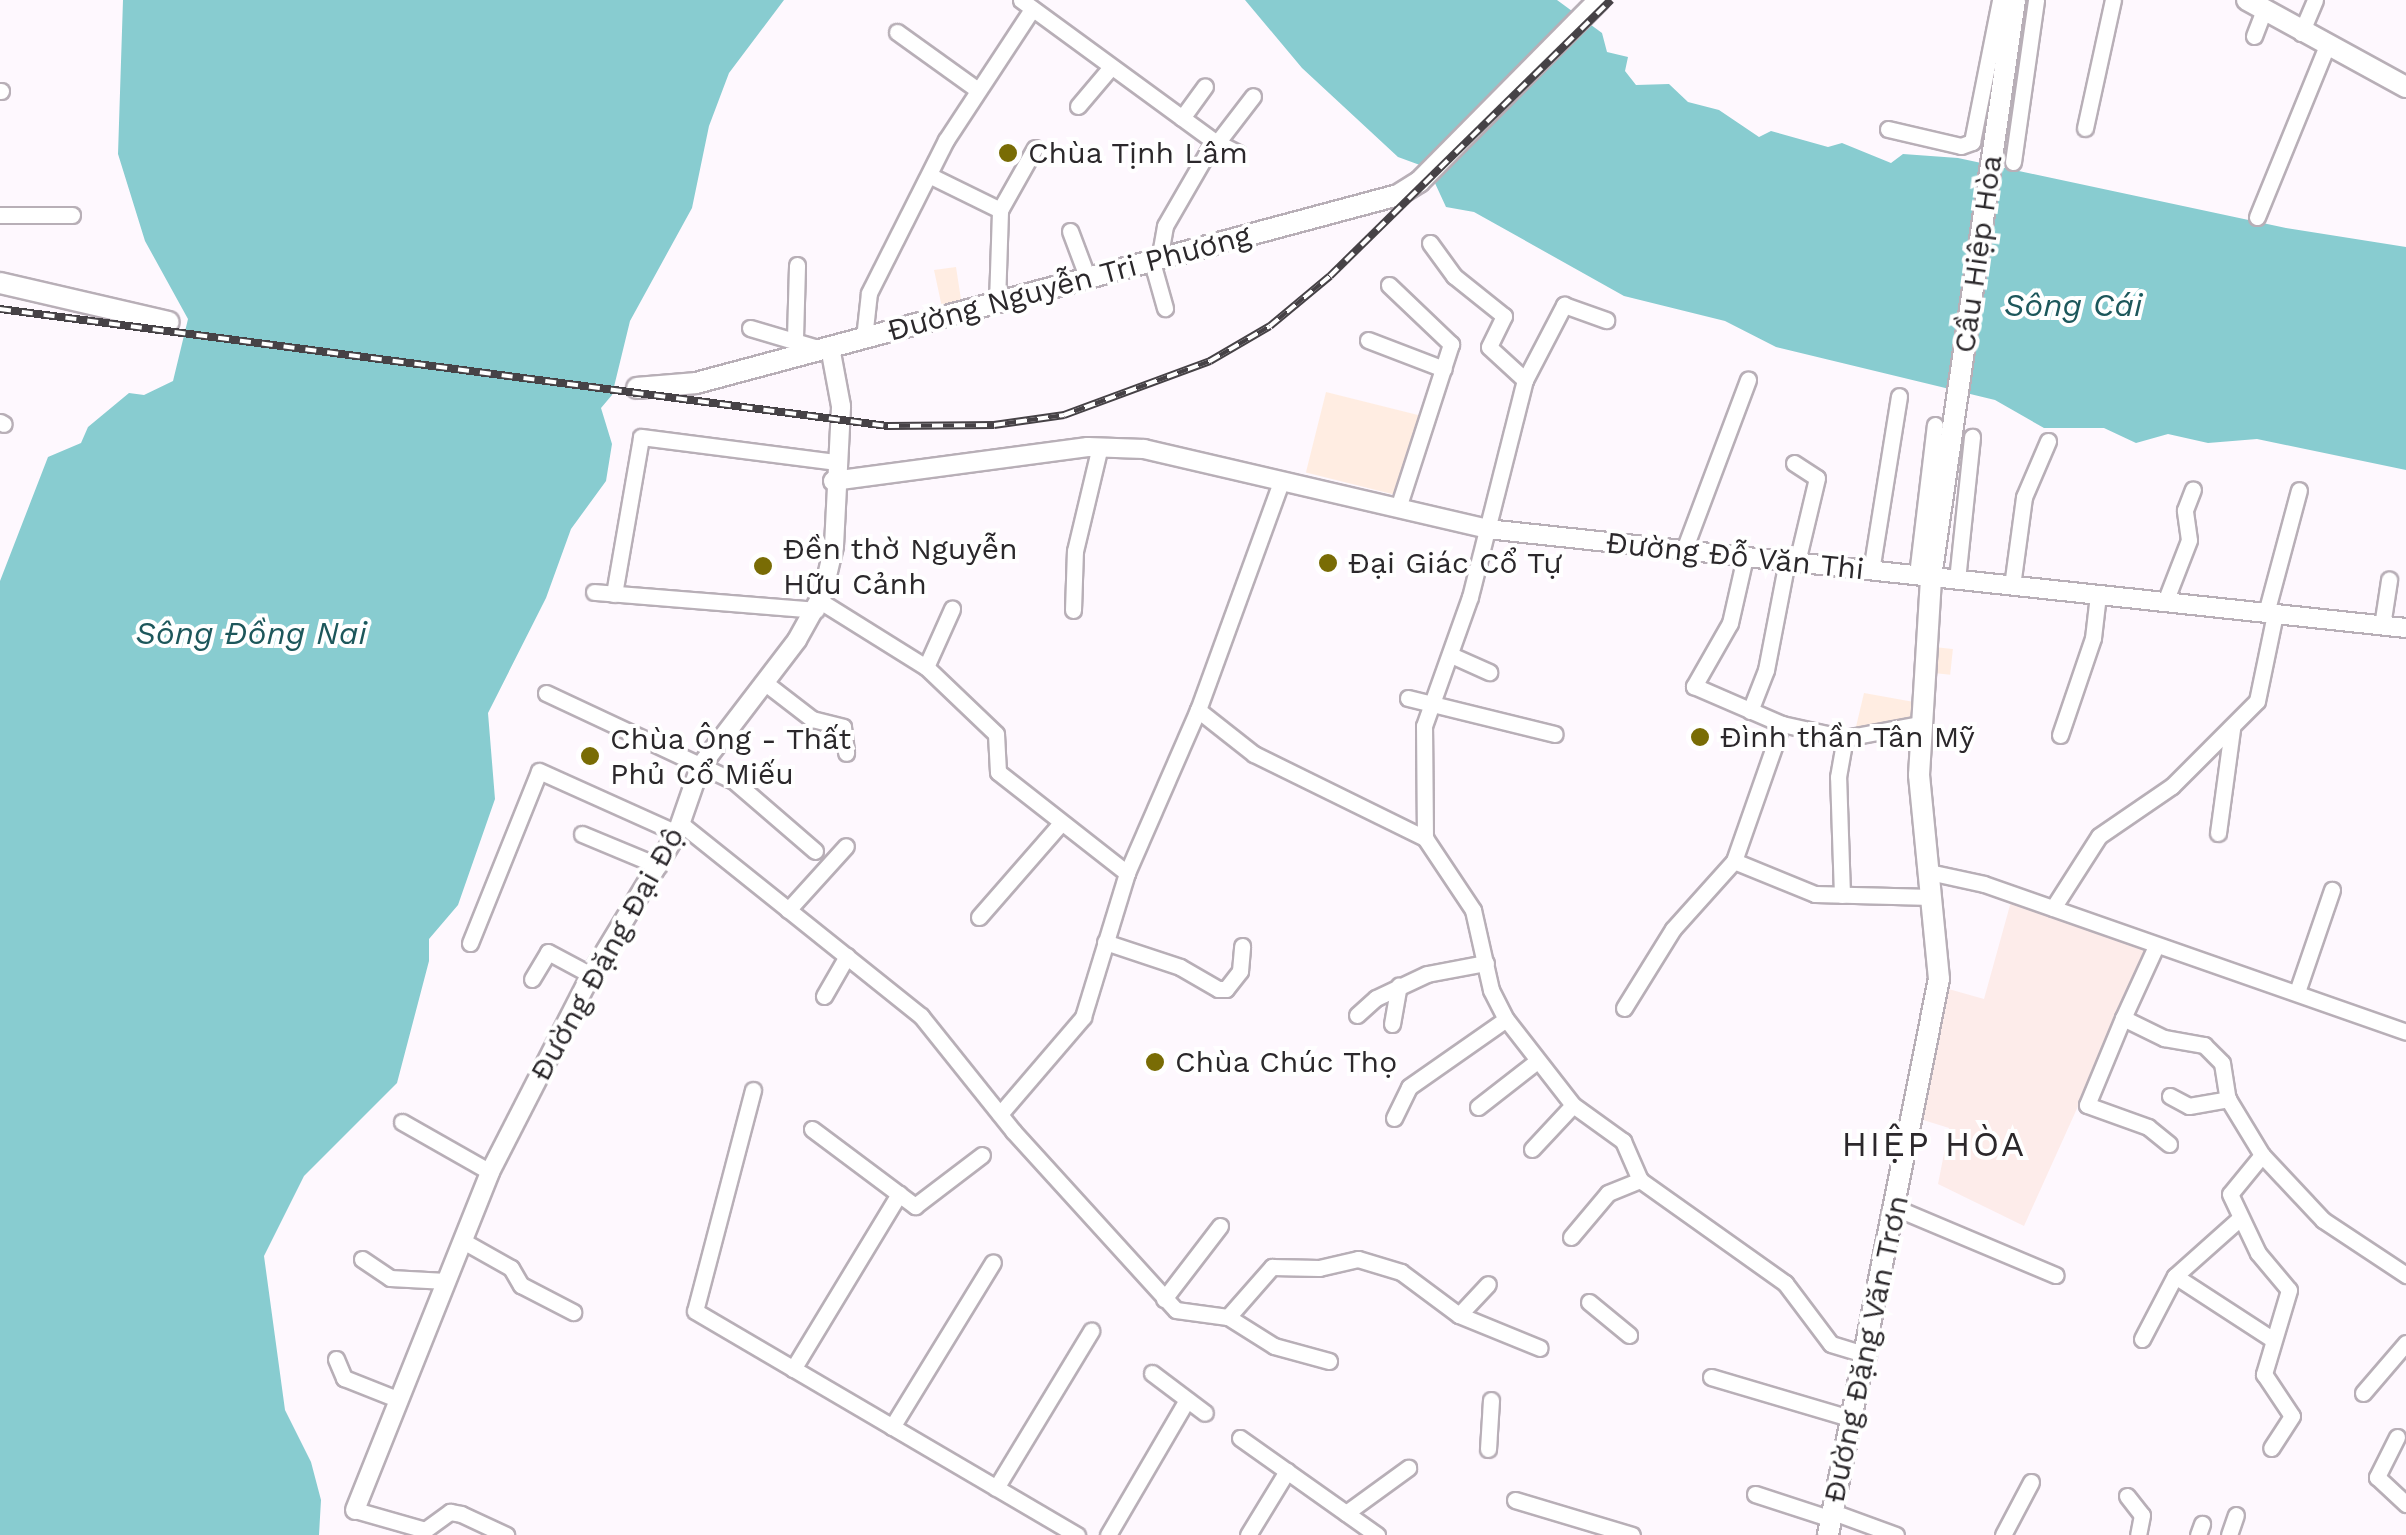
<!DOCTYPE html>
<meta charset="utf-8">
<style>
body{margin:0}
#map{position:relative;width:2406px;height:1535px;overflow:hidden;background:#fef8fe;font-family:"Work Sans",sans-serif}
div>[style]{position:absolute}
[style*='--x']{left:calc(var(--x)*1px);top:calc(var(--y)*1px);width:calc(var(--w)*1px);rotate:calc(var(--a)*1deg)}
.commercial>*{inset:0;background:#ffede2;transform-origin:0 0}
.education>*{inset:0;background:#fdecea}
.water>*{inset:0;background:#88ccd0}
.roads{filter:drop-shadow(2px 0 #b8afb7) drop-shadow(-2px 0 #b8afb7) drop-shadow(0 2px #b8afb7) drop-shadow(0 -2px #b8afb7)}
.minor>*{height:15px;margin:-7.5px;padding:0 7.5px;transform-origin:7.5px;border-radius:7.5px;background:#fff}
.tertiary>*{height:18px;margin:-9px;padding:0 9px;transform-origin:9px;border-radius:9px;background:#fff}
.secondary>*{height:20px;margin:-10px;padding:0 10px;transform-origin:10px;border-radius:10px;background:#fff}
.rail>*{height:8px;margin-top:-4px;transform-origin:0;background:repeating-linear-gradient(90deg,#fff 0 11px,#464246 0 22px);box-sizing:border-box;border-block:2px solid #464246}
.dots>*{width:28px;height:28px;translate:-50% -50%;box-sizing:border-box;border:5px solid #fff;border-radius:50%}
span{translate:-50% -50%;white-space:nowrap;text-align:center;line-height:1.15;-webkit-text-stroke:8px #fff;paint-order:stroke}
.poi-label{font-size:30px;color:#2b282b}
.left{translate:0 -50%;text-align:left}
.street-label{font-size:30px;color:#2b282b}
.water-label{font-size:32px;color:#1d575b;font-style:italic}
.quarter-label{font-size:35px;color:#2b282b;letter-spacing:2.5px}
</style>
<div id="map">
<div class="commercial">
<i style="clip-path:polygon(956px 267px,962px 306px,943px 312px,934px 270px)"></i>
<i style="left:1326px;top:392px;width:100px;height:83px;rotate:14deg"></i>
<i style="left:1934px;top:647px;width:19px;height:26px;rotate:6deg"></i>
<i style="clip-path:polygon(1864px 693px,1914px 702px,1913px 721px,1855px 731px)"></i>
</div>
<div class="education">
<i style="clip-path:polygon(2012px 898px,2149px 949px,2024px 1226px,1938px 1184px,1949px 1128px,1920px 1119px,1945px 988px,1984px 999px)"></i>
</div>
<div class="water">
<i style="clip-path:polygon(123px 0,784px 0,729px 73px,709px 126px,692px 208px,630px 321px,612px 395px,601px 408px,612px 444px,606px 481px,571px 529px,546px 598px,488px 713px,495px 799px,458px 905px,429px 939px,429px 961px,397px 1083px,304px 1176px,264px 1256px,285px 1410px,311px 1462px,321px 1500px,319px 1535px,0 1535px,0 581px,48px 457px,81px 443px,88px 427px,129px 393px,144px 395px,173px 381px,188px 319px,145px 241px,118px 154px)"></i>
<i style="clip-path:polygon(1245px 0,1557px 0,1602px 33px,1607px 52px,1628px 57px,1625px 71px,1636px 85px,1669px 84px,1688px 102px,1719px 110px,1759px 137px,1771px 131px,1828px 147px,1842px 143px,1891px 163px,1903px 154px,1958px 158px,2286px 228px,2406px 247px,2406px 470px,2257px 439px,2208px 443px,2168px 434px,2136px 443px,2104px 428px,2044px 428px,1995px 400px,1776px 347px,1725px 321px,1624px 296px,1474px 212px,1446px 207px,1428px 168px,1398px 157px,1302px 68px)"></i>
</div>
<div class="roads">
<div class="minor">
<i style="--x:1021;--y:0;--w:239;--a:36.2"></i>
<i style="--x:1214;--y:141;--w:98;--a:120"></i>
<i style="--x:1165;--y:226;--w:35;--a:100"></i>
<i style="--x:897;--y:32;--w:96;--a:35.7"></i>
<i style="--x:2301;--y:33;--w:36;--a:-67"></i>
<i style="--x:2254;--y:36;--w:28;--a:-69"></i>
<i style="--x:0;--y:91;--w:1;--a:0"></i>
<i style="--x:1078;--y:106;--w:51;--a:-49.8"></i>
<i style="--x:1182;--y:118;--w:39;--a:-54"></i>
<i style="--x:2085;--y:128;--w:131;--a:-77.7"></i>
<i style="--x:1888;--y:129;--w:75;--a:13.1"></i>
<i style="--x:1961;--y:146;--w:12;--a:-20"></i>
<i style="--x:1972;--y:142;--w:145;--a:-78.8"></i>
<i style="--x:1214;--y:141;--w:27;--a:27"></i>
<i style="--x:1217;--y:143;--w:59;--a:-52.5"></i>
<i style="--x:2013;--y:162;--w:164;--a:-81.9"></i>
<i style="--x:931;--y:176;--w:77;--a:26.2"></i>
<i style="--x:0;--y:215;--w:72;--a:0"></i>
<i style="--x:2257;--y:217;--w:183;--a:-67.8"></i>
<i style="--x:1070;--y:231;--w:51;--a:69.4"></i>
<i style="--x:1430;--y:243;--w:41;--a:54"></i>
<i style="--x:1454;--y:276;--w:64;--a:38.7"></i>
<i style="--x:1504;--y:316;--w:34;--a:116"></i>
<i style="--x:1489;--y:347;--w:49;--a:42.5"></i>
<i style="--x:1152;--y:262;--w:48;--a:74.2"></i>
<i style="--x:1389;--y:285;--w:86;--a:43.6"></i>
<i style="--x:1451;--y:344;--w:172;--a:107.9"></i>
<i style="--x:997;--y:302;--w:92;--a:-88.1"></i>
<i style="--x:1000;--y:210;--w:71;--a:-60.6"></i>
<i style="--x:750;--y:328;--w:74;--a:16.5"></i>
<i style="--x:795;--y:338;--w:73;--a:-88.4"></i>
<i style="--x:864;--y:338;--w:45;--a:-83.7"></i>
<i style="--x:869;--y:293;--w:171;--a:-63.3"></i>
<i style="--x:946;--y:140;--w:157;--a:-56.7"></i>
<i style="--x:1368;--y:340;--w:81;--a:20.9"></i>
<i style="--x:0;--y:422;--w:4;--a:27"></i>
<i style="--x:1794;--y:463;--w:27;--a:33"></i>
<i style="--x:1817;--y:478;--w:86;--a:103.4"></i>
<i style="--x:1684;--y:550;--w:182;--a:-69.4"></i>
<i style="--x:1745;--y:557;--w:68;--a:102.8"></i>
<i style="--x:1730;--y:623;--w:73;--a:119.7"></i>
<i style="--x:1694;--y:686;--w:96;--a:23.4"></i>
<i style="--x:1782;--y:724;--w:65;--a:12.5"></i>
<i style="--x:1871;--y:571;--w:177;--a:-80.9"></i>
<i style="--x:1917;--y:575;--w:151;--a:-83.2"></i>
<i style="--x:1957;--y:580;--w:144;--a:-84"></i>
<i style="--x:2012;--y:586;--w:90;--a:-82.3"></i>
<i style="--x:2024;--y:497;--w:61;--a:-66.8"></i>
<i style="--x:594;--y:592;--w:223;--a:4.6"></i>
<i style="--x:614;--y:594;--w:159;--a:-80.2"></i>
<i style="--x:641;--y:437;--w:196;--a:7.3"></i>
<i style="--x:2165;--y:602;--w:66;--a:-68.8"></i>
<i style="--x:2189;--y:540;--w:30;--a:-98"></i>
<i style="--x:2185;--y:510;--w:22;--a:-69"></i>
<i style="--x:825;--y:604;--w:119;--a:32"></i>
<i style="--x:926;--y:667;--w:97;--a:43.7"></i>
<i style="--x:996;--y:734;--w:38;--a:87"></i>
<i style="--x:998;--y:772;--w:164;--a:38.1"></i>
<i style="--x:1073;--y:610;--w:59;--a:-88.1"></i>
<i style="--x:1075;--y:551;--w:108;--a:-76.6"></i>
<i style="--x:2266;--y:613;--w:127;--a:-75"></i>
<i style="--x:2382;--y:626;--w:47;--a:-81.3"></i>
<i style="--x:1451;--y:655;--w:42;--a:24.1"></i>
<i style="--x:926;--y:667;--w:64;--a:-65.9"></i>
<i style="--x:764;--y:682;--w:61;--a:37.6"></i>
<i style="--x:812;--y:719;--w:32;--a:14"></i>
<i style="--x:843;--y:727;--w:26;--a:83"></i>
<i style="--x:546;--y:693;--w:208;--a:25.1"></i>
<i style="--x:734;--y:781;--w:107;--a:40.8"></i>
<i style="--x:1408;--y:698;--w:151;--a:13.8"></i>
<i style="--x:1198;--y:710;--w:71;--a:38.2"></i>
<i style="--x:1254;--y:754;--w:191;--a:26.2"></i>
<i style="--x:1425;--y:838;--w:87;--a:56.3"></i>
<i style="--x:1473;--y:910;--w:82;--a:77.3"></i>
<i style="--x:1491;--y:990;--w:33;--a:63"></i>
<i style="--x:1506;--y:1019;--w:109;--a:52.1"></i>
<i style="--x:1573;--y:1105;--w:62;--a:35.8"></i>
<i style="--x:1623;--y:1141;--w:43;--a:66.4"></i>
<i style="--x:1640;--y:1180;--w:178;--a:35.4"></i>
<i style="--x:1785;--y:1283;--w:76;--a:53"></i>
<i style="--x:1831;--y:1344;--w:39;--a:17"></i>
<i style="--x:1750;--y:711;--w:44;--a:-68.7"></i>
<i style="--x:1766;--y:670;--w:111;--a:-79.1"></i>
<i style="--x:2060;--y:735;--w:102;--a:-71.2"></i>
<i style="--x:2093;--y:638;--w:43;--a:-83.4"></i>
<i style="--x:680;--y:823;--w:309;--a:38.7"></i>
<i style="--x:921;--y:1016;--w:147;--a:51.3"></i>
<i style="--x:1013;--y:1131;--w:242;--a:47.7"></i>
<i style="--x:1176;--y:1310;--w:52;--a:7.7"></i>
<i style="--x:1228;--y:1317;--w:67;--a:-48.7"></i>
<i style="--x:1272;--y:1267;--w:47;--a:1.2"></i>
<i style="--x:1319;--y:1268;--w:40;--a:-13"></i>
<i style="--x:1358;--y:1259;--w:45;--a:16.8"></i>
<i style="--x:1401;--y:1272;--w:72;--a:36.6"></i>
<i style="--x:1459;--y:1315;--w:87;--a:22.2"></i>
<i style="--x:2218;--y:833;--w:105;--a:-82.3"></i>
<i style="--x:582;--y:834;--w:83;--a:22.6"></i>
<i style="--x:1425;--y:838;--w:112;--a:-90.5"></i>
<i style="--x:1424;--y:726;--w:137;--a:-70.4"></i>
<i style="--x:1470;--y:597;--w:224;--a:-75.8"></i>
<i style="--x:1525;--y:380;--w:85;--a:-62.5"></i>
<i style="--x:1564;--y:305;--w:45;--a:19.7"></i>
<i style="--x:1734;--y:861;--w:87;--a:22.2"></i>
<i style="--x:1815;--y:894;--w:117;--a:1.5"></i>
<i style="--x:1929;--y:872;--w:56;--a:12.3"></i>
<i style="--x:1984;--y:884;--w:447;--a:19.3"></i>
<i style="--x:1842;--y:895;--w:118;--a:-91.9"></i>
<i style="--x:1838;--y:777;--w:40;--a:-80"></i>
<i style="--x:1845;--y:738;--w:76;--a:-10.6"></i>
<i style="--x:2053;--y:908;--w:85;--a:-57.4"></i>
<i style="--x:2099;--y:836;--w:88;--a:-34.4"></i>
<i style="--x:2172;--y:786;--w:120;--a:-45"></i>
<i style="--x:2257;--y:701;--w:89;--a:-78.3"></i>
<i style="--x:788;--y:910;--w:86;--a:-47.8"></i>
<i style="--x:979;--y:917;--w:123;--a:-48.9"></i>
<i style="--x:1105;--y:942;--w:79;--a:18.4"></i>
<i style="--x:1180;--y:967;--w:44;--a:30.1"></i>
<i style="--x:1218;--y:989;--w:8;--a:0"></i>
<i style="--x:1226;--y:989;--w:23;--a:-52"></i>
<i style="--x:1240;--y:971;--w:25;--a:-85"></i>
<i style="--x:470;--y:943;--w:185;--a:-68.1"></i>
<i style="--x:539;--y:771;--w:151;--a:24.2"></i>
<i style="--x:2156;--y:946;--w:79;--a:114.6"></i>
<i style="--x:2123;--y:1018;--w:46;--a:26"></i>
<i style="--x:2164;--y:1038;--w:41;--a:9.9"></i>
<i style="--x:2204;--y:1045;--w:25;--a:45"></i>
<i style="--x:2222;--y:1063;--w:36;--a:81"></i>
<i style="--x:2228;--y:1099;--w:66;--a:58.7"></i>
<i style="--x:2262;--y:1155;--w:89;--a:46.8"></i>
<i style="--x:2323;--y:1220;--w:100;--a:33.5"></i>
<i style="--x:532;--y:979;--w:31;--a:-59"></i>
<i style="--x:548;--y:952;--w:49;--a:28.1"></i>
<i style="--x:2297;--y:992;--w:108;--a:-71.1"></i>
<i style="--x:824;--y:996;--w:46;--a:-60.1"></i>
<i style="--x:1624;--y:1008;--w:93;--a:-58.2"></i>
<i style="--x:1673;--y:929;--w:91;--a:-48.1"></i>
<i style="--x:1734;--y:861;--w:145;--a:-70.7"></i>
<i style="--x:1357;--y:1015;--w:25;--a:-42"></i>
<i style="--x:1376;--y:998;--w:56;--a:-25.2"></i>
<i style="--x:1427;--y:974;--w:60;--a:-10.6"></i>
<i style="--x:2123;--y:1018;--w:94;--a:112.5"></i>
<i style="--x:2087;--y:1105;--w:65;--a:19.8"></i>
<i style="--x:2148;--y:1127;--w:27;--a:39"></i>
<i style="--x:1392;--y:1024;--w:39;--a:-80"></i>
<i style="--x:753;--y:1090;--w:228;--a:104.7"></i>
<i style="--x:695;--y:1311;--w:443;--a:30.4"></i>
<i style="--x:2170;--y:1096;--w:21;--a:28"></i>
<i style="--x:2189;--y:1106;--w:40;--a:-10"></i>
<i style="--x:1478;--y:1107;--w:75;--a:-37.9"></i>
<i style="--x:1000;--y:1114;--w:128;--a:-49.4"></i>
<i style="--x:1083;--y:1017;--w:151;--a:-73"></i>
<i style="--x:1127;--y:873;--w:178;--a:-66.5"></i>
<i style="--x:1198;--y:710;--w:243;--a:-70"></i>
<i style="--x:1394;--y:1118;--w:34;--a:-64"></i>
<i style="--x:1409;--y:1087;--w:118;--a:-35"></i>
<i style="--x:402;--y:1122;--w:101;--a:29.6"></i>
<i style="--x:812;--y:1129;--w:129;--a:36.8"></i>
<i style="--x:915;--y:1206;--w:84;--a:-37.3"></i>
<i style="--x:1532;--y:1149;--w:60;--a:-47"></i>
<i style="--x:2262;--y:1155;--w:50;--a:129.4"></i>
<i style="--x:2230;--y:1194;--w:65;--a:64.6"></i>
<i style="--x:2258;--y:1253;--w:48;--a:50"></i>
<i style="--x:2289;--y:1290;--w:88;--a:106.6"></i>
<i style="--x:2264;--y:1374;--w:50;--a:56.3"></i>
<i style="--x:2292;--y:1416;--w:38;--a:123"></i>
<i style="--x:1896;--y:1208;--w:173;--a:22.8"></i>
<i style="--x:1571;--y:1237;--w:57;--a:-49.9"></i>
<i style="--x:1608;--y:1193;--w:35;--a:-22"></i>
<i style="--x:463;--y:1241;--w:55;--a:29.4"></i>
<i style="--x:511;--y:1268;--w:20;--a:60"></i>
<i style="--x:521;--y:1285;--w:59;--a:27.4"></i>
<i style="--x:362;--y:1259;--w:34;--a:34"></i>
<i style="--x:390;--y:1278;--w:56;--a:3.1"></i>
<i style="--x:2175;--y:1276;--w:116;--a:33"></i>
<i style="--x:1164;--y:1299;--w:92;--a:-52.5"></i>
<i style="--x:1589;--y:1302;--w:52;--a:39.5"></i>
<i style="--x:1459;--y:1315;--w:42;--a:-46.9"></i>
<i style="--x:1228;--y:1317;--w:54;--a:32.2"></i>
<i style="--x:1274;--y:1346;--w:57;--a:15.3"></i>
<i style="--x:2142;--y:1339;--w:71;--a:-62.4"></i>
<i style="--x:2175;--y:1276;--w:87;--a:-41.7"></i>
<i style="--x:336;--y:1359;--w:21;--a:67"></i>
<i style="--x:344;--y:1378;--w:57;--a:21.6"></i>
<i style="--x:793;--y:1369;--w:205;--a:-58.8"></i>
<i style="--x:1152;--y:1373;--w:66;--a:37"></i>
<i style="--x:1711;--y:1377;--w:148;--a:16.5"></i>
<i style="--x:2363;--y:1393;--w:66;--a:-49.3"></i>
<i style="--x:892;--y:1427;--w:193;--a:-58.5"></i>
<i style="--x:2397;--y:1437;--w:45;--a:116.6"></i>
<i style="--x:2377;--y:1477;--w:40;--a:43"></i>
<i style="--x:1240;--y:1438;--w:168;--a:35.3"></i>
<i style="--x:1488;--y:1449;--w:49;--a:-86.5"></i>
<i style="--x:996;--y:1488;--w:184;--a:-58.8"></i>
<i style="--x:1755;--y:1494;--w:81;--a:18"></i>
<i style="--x:2127;--y:1496;--w:24;--a:52"></i>
<i style="--x:2142;--y:1515;--w:20;--a:101"></i>
<i style="--x:1515;--y:1500;--w:122;--a:16.7"></i>
<i style="--x:355;--y:1510;--w:73;--a:15.9"></i>
<i style="--x:425;--y:1530;--w:31;--a:-36"></i>
<i style="--x:450;--y:1512;--w:11;--a:10"></i>
<i style="--x:461;--y:1514;--w:50;--a:25"></i>
<i style="--x:1833;--y:1512;--w:67;--a:20.1"></i>
<i style="--x:1346;--y:1513;--w:77;--a:-36"></i>
<i style="--x:1108;--y:1535;--w:156;--a:-59.7"></i>
<i style="--x:1248;--y:1535;--w:75;--a:-58.6"></i>
<i style="--x:2003;--y:1535;--w:60;--a:-62.2"></i>
<i style="--x:2198;--y:1535;--w:12;--a:-70"></i>
<i style="--x:2229;--y:1535;--w:21;--a:-71"></i>
</div>
<div class="tertiary">
<i style="--x:833;--y:481;--w:257;--a:-7.6"></i>
<i style="--x:1088;--y:447;--w:56;--a:2"></i>
<i style="--x:1144;--y:449;--w:352;--a:13.1"></i>
<i style="--x:1487;--y:529;--w:924;--a:6.15"></i>
<i style="--x:355;--y:1510;--w:364;--a:-68.2"></i>
<i style="--x:490;--y:1172;--w:221;--a:-62.9"></i>
<i style="--x:591;--y:975;--w:166;--a:-58.8"></i>
<i style="--x:677;--y:833;--w:70;--a:-70.8"></i>
<i style="--x:700;--y:767;--w:160;--a:-52.6"></i>
<i style="--x:797;--y:640;--w:54;--a:-61"></i>
<i style="--x:823;--y:593;--w:48;--a:-76.8"></i>
<i style="--x:834;--y:546;--w:140;--a:-87.1"></i>
<i style="--x:841;--y:406;--w:60;--a:-100.6"></i>
</div>
<div class="secondary">
<i style="--x:2247;--y:0;--w:181;--a:28.7"></i>
<i style="--x:0;--y:283;--w:173;--a:13"></i>
<i style="--x:637;--y:388;--w:59;--a:-4.8"></i>
<i style="--x:696;--y:383;--w:727;--a:-14.99"></i>
<i style="--x:1398;--y:195;--w:25;--a:-32"></i>
<i style="--x:1419;--y:182;--w:256;--a:-45.3"></i>
<i style="--x:1828;--y:1535;--w:567;--a:-78.71"></i>
<i style="--x:1939;--y:979;--w:205;--a:-95.6"></i>
<i style="--x:1919;--y:775;--w:198;--a:-86.5"></i>
<i style="--x:1931;--y:577;--w:583;--a:-81.72"></i>
</div>
</div>
<div class="rail">
<i style="--x:0;--y:309;--w:896;--a:7.51"></i>
<i style="--x:888;--y:426;--w:106;--a:-0.5"></i>
<i style="--x:994;--y:425;--w:71;--a:-8.1"></i>
<i style="--x:1064;--y:415;--w:156;--a:-20.3"></i>
<i style="--x:1210;--y:361;--w:69;--a:-30.3"></i>
<i style="--x:1270;--y:326;--w:78;--a:-39.8"></i>
<i style="--x:1330;--y:276;--w:394;--a:-44.5"></i>
</div>
<div class="dots">
<i style="left:1008px;top:153px;background:#796c05"></i>
<i style="left:1328px;top:563px;background:#796c05"></i>
<i style="left:763px;top:566px;background:#796c05"></i>
<i style="left:1700px;top:737px;background:#796c05"></i>
<i style="left:590px;top:756px;background:#796c05"></i>
<i style="left:1155px;top:1062px;background:#796c05"></i>
</div>
<div class="poi-label">
<span class="left" style="left:1028px;top:153px">Chùa Tịnh Lâm</span>
<span class="left" style="left:783px;top:566px">Đền thờ Nguyễn<br>Hữu Cảnh</span>
<span class="left" style="left:1348px;top:563px">Đại Giác Cổ Tự</span>
<span class="left" style="left:1720px;top:737px">Đình thần Tân Mỹ</span>
<span class="left" style="left:610px;top:756px">Chùa Ông - Thất<br>Phủ Cổ Miếu</span>
<span class="left" style="left:1175px;top:1062px">Chùa Chúc Thọ</span>
</div>
<div class="street-label">
<span style="left:1978px;top:254px;rotate:-82deg">Cầu Hiệp Hòa</span>
<span style="left:1069px;top:283px;rotate:-15deg">Đường Nguyễn Tri Phương</span>
<span style="left:1735px;top:556px;rotate:6deg">Đường Đỗ Văn Thi</span>
<span style="left:607px;top:954px;rotate:-61deg">Đường Đặng Đại Độ</span>
<span style="left:1866px;top:1349px;rotate:-78deg">Đường Đặng Văn Trơn</span>
</div>
<div class="water-label">
<span style="left:2073px;top:305px">Sông Cái</span>
<span style="left:251px;top:633px">Sông Đồng Nai</span>
</div>
<div class="quarter-label">
<span style="left:1934px;top:1144px">HIỆP HÒA</span>
</div>
</div>
